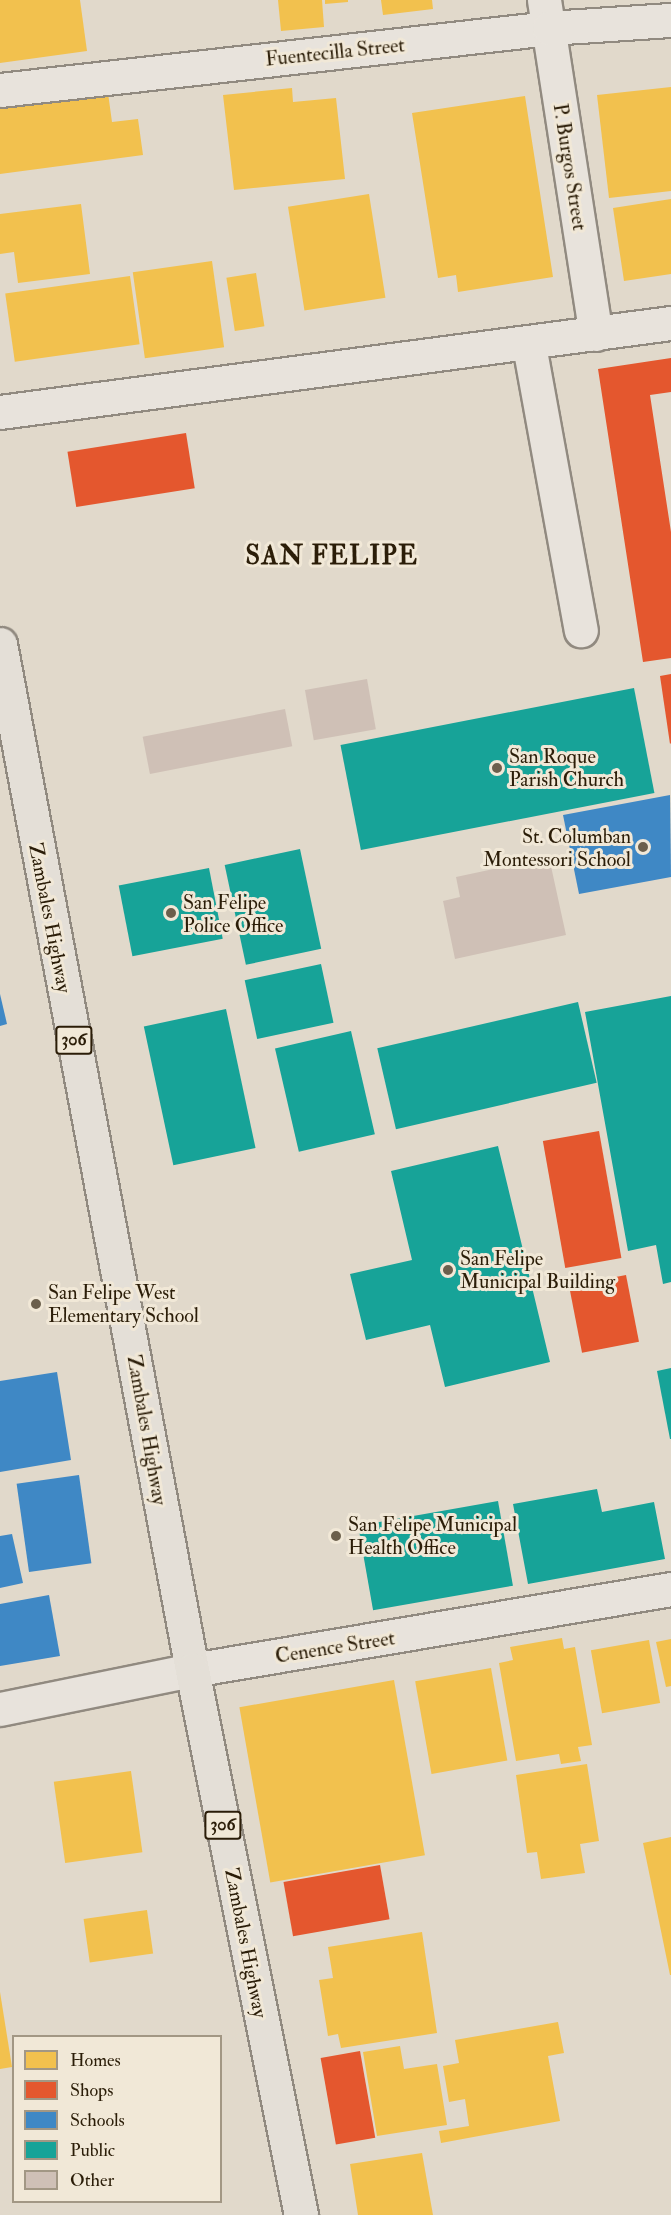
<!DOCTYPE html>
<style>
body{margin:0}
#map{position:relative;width:671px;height:2215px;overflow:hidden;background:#e1d9cb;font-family:"IM FELL Double Pica",serif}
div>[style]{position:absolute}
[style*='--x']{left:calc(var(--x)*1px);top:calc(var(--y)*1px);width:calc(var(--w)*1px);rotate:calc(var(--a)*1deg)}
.homes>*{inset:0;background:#f2c14e;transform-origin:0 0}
.shops>*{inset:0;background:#e4572e;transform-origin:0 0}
.schools>*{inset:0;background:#3f88c5;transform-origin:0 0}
.public>*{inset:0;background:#17a398;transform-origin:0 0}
.building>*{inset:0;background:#cfc0b6;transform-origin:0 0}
.roads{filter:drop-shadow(2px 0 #918a80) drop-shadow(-2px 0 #918a80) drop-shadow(0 2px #918a80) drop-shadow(0 -2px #918a80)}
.minor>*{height:33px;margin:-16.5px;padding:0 16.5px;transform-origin:16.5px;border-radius:16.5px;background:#e8e3dc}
.major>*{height:33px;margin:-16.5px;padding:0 16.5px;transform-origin:16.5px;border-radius:16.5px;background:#e4dfd7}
.dots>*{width:16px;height:16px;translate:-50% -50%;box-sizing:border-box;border:3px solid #f1e8d7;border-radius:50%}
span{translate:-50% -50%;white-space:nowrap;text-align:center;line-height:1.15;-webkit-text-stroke:6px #f1e8d7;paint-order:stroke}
.shield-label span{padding:2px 4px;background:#f1e8d7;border:2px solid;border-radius:4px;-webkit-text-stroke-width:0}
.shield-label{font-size:18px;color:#2b1d08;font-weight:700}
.street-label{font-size:20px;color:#2b1d08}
.poi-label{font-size:20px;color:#2b1d08}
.left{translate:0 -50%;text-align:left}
.right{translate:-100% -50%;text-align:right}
.district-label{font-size:26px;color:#2b1d08;font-weight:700;letter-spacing:1.5px}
.legend{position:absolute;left:12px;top:2035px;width:210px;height:168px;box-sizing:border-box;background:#f1e8d7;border:2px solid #a29784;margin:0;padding:8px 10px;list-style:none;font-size:18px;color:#2b1d08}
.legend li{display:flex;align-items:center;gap:12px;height:30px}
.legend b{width:30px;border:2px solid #a29784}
</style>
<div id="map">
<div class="homes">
<i style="clip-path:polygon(0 0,80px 0,87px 51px,0 63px)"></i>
<i style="clip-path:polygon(278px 0,322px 0,324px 27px,281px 31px)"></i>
<i style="clip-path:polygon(325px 0,348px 0,348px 2px,325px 4px)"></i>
<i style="clip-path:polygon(381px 0,432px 0,433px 9px,383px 15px)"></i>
<i style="clip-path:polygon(671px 87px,671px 191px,609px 198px,597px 95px)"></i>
<i style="clip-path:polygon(292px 88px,293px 102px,336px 98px,345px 179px,234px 190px,223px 95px)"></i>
<i style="clip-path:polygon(108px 93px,112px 122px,138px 119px,143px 155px,0 174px,0 108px)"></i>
<i style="clip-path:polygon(525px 96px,553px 277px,458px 292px,456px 275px,438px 278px,412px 113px)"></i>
<i style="left:369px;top:194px;width:105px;height:82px;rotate:81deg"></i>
<i style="clip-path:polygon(671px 199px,671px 274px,624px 281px,613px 208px)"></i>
<i style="clip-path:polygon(81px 204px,90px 274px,18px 283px,14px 252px,0 254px,0 214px)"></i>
<i style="left:212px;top:261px;width:87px;height:80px;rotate:82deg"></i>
<i style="left:256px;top:273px;width:54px;height:30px;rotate:81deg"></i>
<i style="left:130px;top:276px;width:69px;height:126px;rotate:82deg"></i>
<i style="clip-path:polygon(562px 1638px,564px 1649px,575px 1647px,592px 1745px,578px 1747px,581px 1761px,561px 1764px,559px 1754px,516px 1761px,499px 1663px,513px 1660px,510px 1647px)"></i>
<i style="clip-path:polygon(671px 1639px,671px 1686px,666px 1687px,656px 1642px)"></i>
<i style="left:649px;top:1640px;width:64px;height:59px;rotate:80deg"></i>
<i style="left:491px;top:1668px;width:94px;height:77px;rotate:80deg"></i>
<i style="left:394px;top:1680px;width:178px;height:157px;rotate:80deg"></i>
<i style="clip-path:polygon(587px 1764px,599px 1841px,580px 1844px,585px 1873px,541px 1879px,537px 1852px,527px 1853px,516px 1775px)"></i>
<i style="left:131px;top:1771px;width:82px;height:78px;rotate:82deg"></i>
<i style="clip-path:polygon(671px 1837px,671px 1975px,670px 1975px,643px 1843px)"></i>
<i style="left:147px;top:1910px;width:44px;height:64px;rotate:82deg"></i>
<i style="clip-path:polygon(422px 1932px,437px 2033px,341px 2048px,338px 2034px,328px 2036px,319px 1980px,333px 1978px,328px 1947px)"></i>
<i style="clip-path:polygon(0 1992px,12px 2067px,0 2069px)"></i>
<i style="clip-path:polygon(558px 2022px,564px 2053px,548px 2056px,560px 2121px,441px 2143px,439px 2131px,469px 2126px,465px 2099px,449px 2102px,443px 2066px,459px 2063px,455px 2040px)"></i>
<i style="clip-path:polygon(400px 2046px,404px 2069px,437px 2064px,447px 2125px,377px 2136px,363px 2052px)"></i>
<i style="clip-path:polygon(422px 2153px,433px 2215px,358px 2215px,350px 2164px)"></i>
</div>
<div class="shops">
<i style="clip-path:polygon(671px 358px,671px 392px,650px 395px,671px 532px,671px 658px,643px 662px,598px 369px)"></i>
<i style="left:186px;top:433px;width:56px;height:120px;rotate:81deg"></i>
<i style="clip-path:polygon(671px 674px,671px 743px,670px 744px,660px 676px)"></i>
<i style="left:599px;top:1131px;width:129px;height:57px;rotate:80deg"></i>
<i style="left:626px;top:1275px;width:68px;height:58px;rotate:79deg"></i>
<i style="left:380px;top:1865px;width:55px;height:98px;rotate:80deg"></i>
<i style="left:360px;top:2051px;width:88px;height:40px;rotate:80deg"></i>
</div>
<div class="schools">
<i style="clip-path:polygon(670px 795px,671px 877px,579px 894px,563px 815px)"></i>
<i style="clip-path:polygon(0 994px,7px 1024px,0 1026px)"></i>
<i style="clip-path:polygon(57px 1372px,71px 1460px,0 1472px,0 1381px)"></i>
<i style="left:79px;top:1475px;width:89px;height:63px;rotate:82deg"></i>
<i style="clip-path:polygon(12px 1534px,23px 1583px,0 1588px,0 1536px)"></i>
<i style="clip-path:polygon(49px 1595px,60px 1656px,0 1666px,0 1604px)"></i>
</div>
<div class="public">
<i style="left:634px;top:688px;width:107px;height:299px;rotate:79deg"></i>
<i style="left:300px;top:849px;width:102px;height:77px;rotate:78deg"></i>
<i style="left:209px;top:868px;width:72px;height:92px;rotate:79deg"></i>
<i style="left:321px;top:964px;width:60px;height:78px;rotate:78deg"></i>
<i style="clip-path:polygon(671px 996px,671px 1282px,663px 1284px,656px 1245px,628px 1251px,585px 1012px)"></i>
<i style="left:578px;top:1002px;width:83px;height:206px;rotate:77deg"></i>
<i style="left:226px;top:1009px;width:142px;height:84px;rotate:78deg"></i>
<i style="left:351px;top:1031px;width:106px;height:78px;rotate:77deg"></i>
<i style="clip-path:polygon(498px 1146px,550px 1362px,445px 1387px,430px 1325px,366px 1340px,350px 1274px,412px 1260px,391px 1171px)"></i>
<i style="clip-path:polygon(671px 1368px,671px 1439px,670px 1439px,657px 1371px)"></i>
<i style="clip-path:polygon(597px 1489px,602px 1512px,654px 1502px,665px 1559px,528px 1584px,513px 1504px)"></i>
<i style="left:498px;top:1501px;width:86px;height:142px;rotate:80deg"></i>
</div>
<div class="building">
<i style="left:367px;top:679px;width:51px;height:63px;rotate:80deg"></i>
<i style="left:285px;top:709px;width:38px;height:145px;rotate:79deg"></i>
<i style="clip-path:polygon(549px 857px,566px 935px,455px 959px,443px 901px,460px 897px,456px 877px)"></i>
</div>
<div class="roads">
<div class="minor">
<i style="--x:544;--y:0;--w:338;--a:81.2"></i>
<i style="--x:0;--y:90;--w:552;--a:-6.44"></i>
<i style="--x:549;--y:28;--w:122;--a:-3.8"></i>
<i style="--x:529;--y:345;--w:290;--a:79.7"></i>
<i style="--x:0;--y:412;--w:677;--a:-7.56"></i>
<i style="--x:0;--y:1709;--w:196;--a:-11.5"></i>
<i style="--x:192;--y:1670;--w:486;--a:-9.6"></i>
</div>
<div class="major">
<i style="--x:0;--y:644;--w:1044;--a:79.4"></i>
<i style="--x:192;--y:1670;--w:556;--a:78.69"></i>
</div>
</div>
<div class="dots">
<i style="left:497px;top:768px;background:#6b5f4c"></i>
<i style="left:643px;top:847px;background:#6b5f4c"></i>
<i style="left:171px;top:913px;background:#6b5f4c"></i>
<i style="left:448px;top:1270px;background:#6b5f4c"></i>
<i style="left:36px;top:1304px;background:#6b5f4c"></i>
<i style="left:336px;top:1536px;background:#6b5f4c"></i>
</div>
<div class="shield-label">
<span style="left:74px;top:1040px">306</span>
<span style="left:223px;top:1825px">306</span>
</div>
<div class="street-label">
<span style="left:335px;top:52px;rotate:-6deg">Fuentecilla Street</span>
<span style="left:570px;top:167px;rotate:81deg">P. Burgos Street</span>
<span style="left:50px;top:918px;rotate:79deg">Zambales Highway</span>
<span style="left:147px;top:1430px;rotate:80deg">Zambales Highway</span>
<span style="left:335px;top:1647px;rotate:-9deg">Cenence Street</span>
<span style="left:246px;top:1943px;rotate:79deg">Zambales Highway</span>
</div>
<div class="poi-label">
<span class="left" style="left:509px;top:768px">San Roque<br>Parish Church</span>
<span class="right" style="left:631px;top:848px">St. Columban<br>Montessori School</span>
<span class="left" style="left:183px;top:914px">San Felipe<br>Police Office</span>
<span class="left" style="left:460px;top:1270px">San Felipe<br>Municipal Building</span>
<span class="left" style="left:48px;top:1304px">San Felipe West<br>Elementary School</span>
<span class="left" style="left:348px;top:1536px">San Felipe Municipal<br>Health Office</span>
</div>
<div class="district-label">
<span style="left:332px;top:557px">SAN FELIPE</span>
</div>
<ul class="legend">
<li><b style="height:16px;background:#f2c14e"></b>Homes</li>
<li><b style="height:16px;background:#e4572e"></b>Shops</li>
<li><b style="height:16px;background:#3f88c5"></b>Schools</li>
<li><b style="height:16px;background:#17a398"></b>Public</li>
<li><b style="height:16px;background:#cfc0b6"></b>Other</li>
</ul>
</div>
